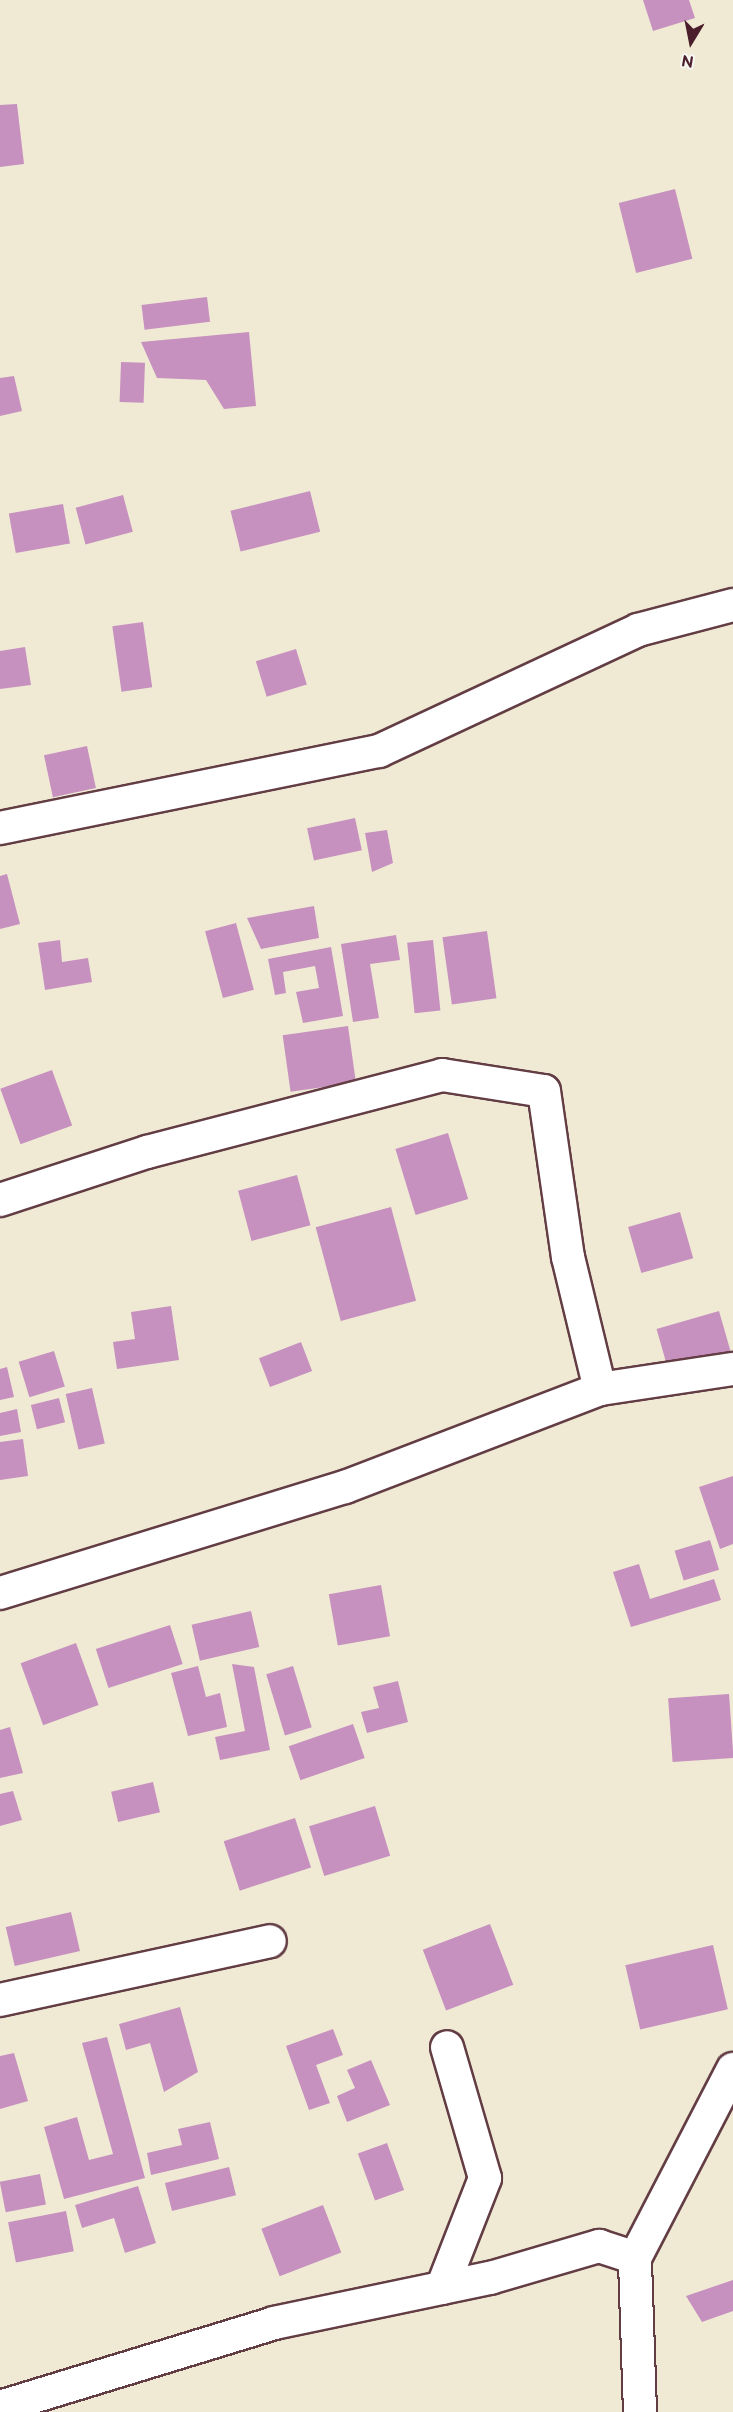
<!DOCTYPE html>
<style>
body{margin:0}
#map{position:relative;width:733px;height:2412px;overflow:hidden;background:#f0ead5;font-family:"Balsamiq Sans",sans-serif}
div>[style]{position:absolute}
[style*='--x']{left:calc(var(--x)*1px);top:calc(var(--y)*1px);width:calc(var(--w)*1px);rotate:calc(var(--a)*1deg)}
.building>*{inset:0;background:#c691bf;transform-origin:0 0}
.roads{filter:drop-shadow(2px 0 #633d44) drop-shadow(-2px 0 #633d44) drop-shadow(0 2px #633d44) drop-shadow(0 -2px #633d44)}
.street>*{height:32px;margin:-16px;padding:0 16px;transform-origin:16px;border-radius:16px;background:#fff}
span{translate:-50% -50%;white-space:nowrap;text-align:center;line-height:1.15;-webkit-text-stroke:6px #f6f6f2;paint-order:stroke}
.north{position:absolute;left:661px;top:12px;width:60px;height:60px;-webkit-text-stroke:4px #f6f6f2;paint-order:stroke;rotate:190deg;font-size:16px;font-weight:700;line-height:24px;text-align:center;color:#4a1f2b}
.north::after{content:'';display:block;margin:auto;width:21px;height:27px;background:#4a1f2b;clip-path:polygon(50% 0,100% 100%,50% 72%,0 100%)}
</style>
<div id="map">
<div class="building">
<i style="clip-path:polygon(643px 0,689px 0,695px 18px,653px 31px)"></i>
<i style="clip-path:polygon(17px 104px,24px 164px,0 167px,0 105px)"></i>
<i style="left:675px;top:189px;width:72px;height:58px;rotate:76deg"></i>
<i style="left:207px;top:297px;width:25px;height:66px;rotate:83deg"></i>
<i style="clip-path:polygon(249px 332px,256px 406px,224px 409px,206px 380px,157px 378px,141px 342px)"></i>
<i style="left:121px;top:362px;width:24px;height:40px;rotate:2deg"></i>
<i style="clip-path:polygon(14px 376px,22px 411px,0 416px,0 378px)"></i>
<i style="left:310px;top:491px;width:42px;height:82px;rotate:76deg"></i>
<i style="left:123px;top:495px;width:38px;height:49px;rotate:75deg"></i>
<i style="left:63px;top:504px;width:40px;height:55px;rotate:80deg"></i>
<i style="left:143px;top:622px;width:66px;height:31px;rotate:82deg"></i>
<i style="clip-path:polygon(25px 647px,31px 685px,0 689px,0 651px)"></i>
<i style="left:296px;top:649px;width:37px;height:42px;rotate:73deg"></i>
<i style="left:87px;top:746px;width:43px;height:44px;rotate:78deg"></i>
<i style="left:355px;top:818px;width:33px;height:49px;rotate:78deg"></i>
<i style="clip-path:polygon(387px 830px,393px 863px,372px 872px,365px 833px)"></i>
<i style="clip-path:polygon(7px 874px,20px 924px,0 929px,0 876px)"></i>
<i style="clip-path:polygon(314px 906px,319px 938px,261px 949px,247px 918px)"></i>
<i style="left:236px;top:923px;width:69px;height:32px;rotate:75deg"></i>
<i style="left:487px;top:931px;width:68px;height:45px;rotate:82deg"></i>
<i style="clip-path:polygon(396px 935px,400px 960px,370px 964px,379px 1018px,353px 1022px,341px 944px)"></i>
<i style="clip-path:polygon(60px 940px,62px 962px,88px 958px,92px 982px,45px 990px,38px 943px)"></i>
<i style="left:433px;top:940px;width:71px;height:26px;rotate:84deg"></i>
<i style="clip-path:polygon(331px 947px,343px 1016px,303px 1023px,296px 992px,319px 988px,315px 966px,283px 972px,286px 993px,275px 995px,268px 959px)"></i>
<i style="left:348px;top:1026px;width:57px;height:66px;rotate:82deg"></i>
<i style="left:52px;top:1070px;width:59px;height:55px;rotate:70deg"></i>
<i style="left:448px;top:1133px;width:69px;height:55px;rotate:73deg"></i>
<i style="left:297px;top:1175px;width:52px;height:61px;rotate:75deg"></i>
<i style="left:391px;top:1207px;width:97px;height:78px;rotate:75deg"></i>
<i style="left:680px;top:1212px;width:48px;height:54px;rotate:74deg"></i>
<i style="clip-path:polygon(171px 1306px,179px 1360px,117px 1369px,113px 1342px,135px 1339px,131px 1312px)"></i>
<i style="left:719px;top:1311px;width:50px;height:65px;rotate:74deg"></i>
<i style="left:301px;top:1342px;width:31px;height:45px;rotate:69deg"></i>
<i style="left:54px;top:1351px;width:37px;height:37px;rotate:73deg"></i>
<i style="clip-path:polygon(7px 1367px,14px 1397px,0 1400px,0 1369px)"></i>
<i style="left:92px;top:1388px;width:57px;height:27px;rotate:77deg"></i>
<i style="left:59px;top:1398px;width:25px;height:29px;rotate:76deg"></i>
<i style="clip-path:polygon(17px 1409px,21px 1432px,0 1436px,0 1413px)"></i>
<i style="clip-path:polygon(23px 1439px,28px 1476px,0 1480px,0 1442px)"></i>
<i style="clip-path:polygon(733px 1476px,733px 1544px,720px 1549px,699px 1487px)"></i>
<i style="left:710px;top:1540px;width:31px;height:37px;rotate:73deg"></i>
<i style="clip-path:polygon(639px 1564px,650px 1599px,714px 1579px,721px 1600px,631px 1627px,613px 1572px)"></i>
<i style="left:381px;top:1585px;width:52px;height:53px;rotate:80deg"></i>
<i style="left:251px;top:1611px;width:37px;height:61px;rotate:77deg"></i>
<i style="left:170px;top:1625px;width:41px;height:78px;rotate:72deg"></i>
<i style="left:76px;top:1643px;width:66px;height:59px;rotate:70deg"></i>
<i style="clip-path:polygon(232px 1664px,254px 1667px,270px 1750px,220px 1760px,215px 1737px,245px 1731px)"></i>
<i style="clip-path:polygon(198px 1666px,206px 1697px,220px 1693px,227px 1727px,188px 1736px,171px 1673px)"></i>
<i style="left:293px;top:1666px;width:64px;height:28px;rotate:73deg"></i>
<i style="clip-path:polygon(398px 1681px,408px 1722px,367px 1733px,361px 1712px,379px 1708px,373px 1687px)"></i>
<i style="left:729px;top:1694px;width:64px;height:61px;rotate:86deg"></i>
<i style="left:353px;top:1724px;width:36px;height:68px;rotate:71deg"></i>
<i style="clip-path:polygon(10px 1727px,23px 1773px,0 1778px,0 1730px)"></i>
<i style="left:153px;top:1782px;width:31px;height:43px;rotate:77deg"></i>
<i style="clip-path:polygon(13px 1791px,22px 1820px,0 1826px,0 1794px)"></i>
<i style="left:375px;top:1806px;width:52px;height:69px;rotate:73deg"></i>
<i style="left:295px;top:1818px;width:52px;height:75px;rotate:72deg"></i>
<i style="left:71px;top:1912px;width:40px;height:67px;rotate:77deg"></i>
<i style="left:490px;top:1924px;width:65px;height:72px;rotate:69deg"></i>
<i style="left:713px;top:1945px;width:66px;height:90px;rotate:77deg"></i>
<i style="clip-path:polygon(180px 2007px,198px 2072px,164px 2092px,150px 2043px,126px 2050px,119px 2024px)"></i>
<i style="clip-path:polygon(333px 2029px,343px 2055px,316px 2065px,330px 2103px,309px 2110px,286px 2046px)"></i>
<i style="clip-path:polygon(107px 2037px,145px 2178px,64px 2199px,44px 2127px,77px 2117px,89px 2160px,113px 2154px,82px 2043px)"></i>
<i style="clip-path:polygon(14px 2053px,28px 2101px,0 2109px,0 2056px)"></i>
<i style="clip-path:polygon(371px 2060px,390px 2105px,347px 2122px,337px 2096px,355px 2088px,347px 2070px)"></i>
<i style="clip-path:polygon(210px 2122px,219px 2159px,151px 2175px,147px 2153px,182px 2145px,178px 2129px)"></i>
<i style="left:387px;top:2143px;width:50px;height:31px;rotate:70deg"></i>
<i style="left:229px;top:2167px;width:29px;height:66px;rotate:76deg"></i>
<i style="left:40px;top:2174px;width:31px;height:41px;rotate:79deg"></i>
<i style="clip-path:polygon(138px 2186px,156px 2243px,125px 2253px,114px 2218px,82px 2228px,75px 2205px)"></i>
<i style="left:323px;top:2205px;width:51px;height:66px;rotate:69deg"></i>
<i style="left:66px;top:2211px;width:41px;height:59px;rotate:79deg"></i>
<i style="clip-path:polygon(733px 2280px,733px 2311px,702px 2322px,686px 2296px)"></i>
</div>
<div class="roads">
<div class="street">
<i style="--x:0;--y:828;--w:387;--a:-11.5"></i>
<i style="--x:379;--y:751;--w:286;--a:-25"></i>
<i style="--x:638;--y:630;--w:98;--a:-14.7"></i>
<i style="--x:0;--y:1200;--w:155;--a:-18.1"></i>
<i style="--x:147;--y:1152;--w:305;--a:-14.6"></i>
<i style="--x:442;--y:1075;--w:103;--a:8.9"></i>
<i style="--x:544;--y:1091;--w:168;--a:81.8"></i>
<i style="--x:568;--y:1257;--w:136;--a:76.4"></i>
<i style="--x:0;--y:1593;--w:361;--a:-17.1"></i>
<i style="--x:345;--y:1487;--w:273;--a:-21"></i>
<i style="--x:600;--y:1389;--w:134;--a:-8.6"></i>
<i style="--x:0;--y:2000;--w:276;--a:-12.3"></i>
<i style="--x:442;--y:2288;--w:118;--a:-68.6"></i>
<i style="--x:485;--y:2178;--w:136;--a:-106.2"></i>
<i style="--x:0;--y:2407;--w:287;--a:-17"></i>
<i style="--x:274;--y:2323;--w:221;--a:-11.8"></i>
<i style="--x:490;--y:2278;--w:114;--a:-16.4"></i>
<i style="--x:599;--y:2246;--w:38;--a:18"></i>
<i style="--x:640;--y:2412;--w:154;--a:-91.9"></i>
<i style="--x:635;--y:2258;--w:213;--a:-62.6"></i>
</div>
</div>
<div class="north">N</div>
</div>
